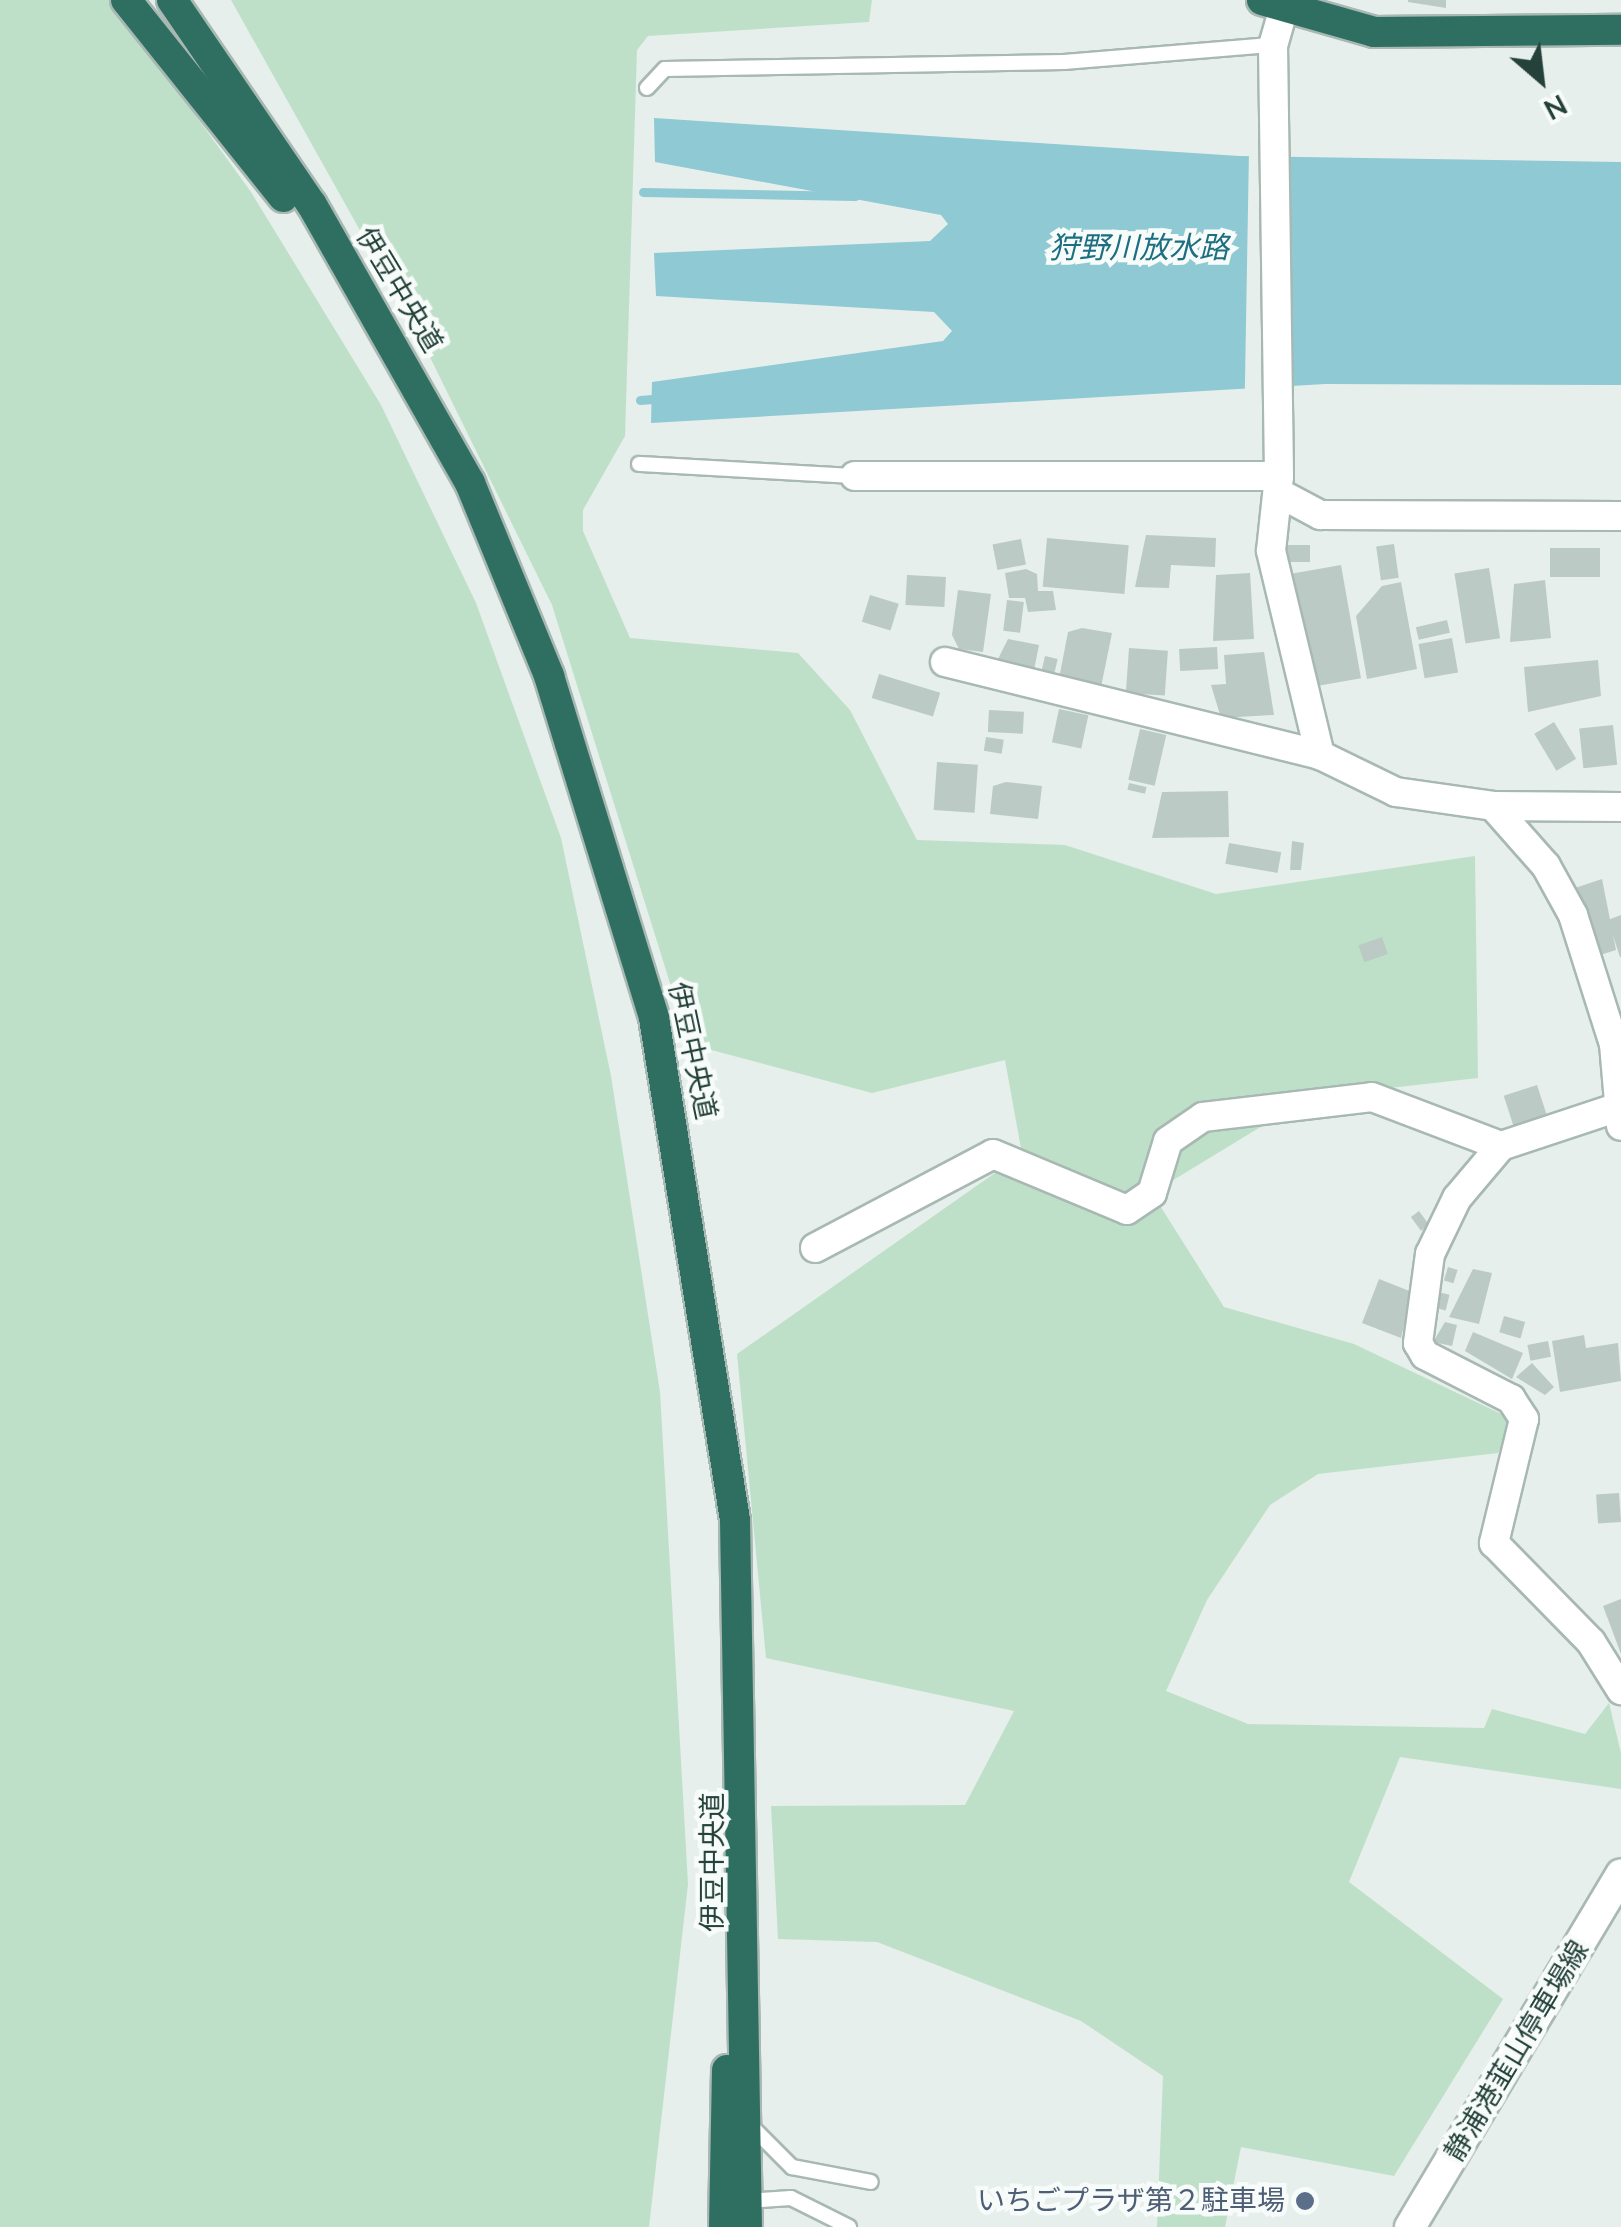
<!DOCTYPE html>
<meta charset="utf-8">
<style>
body{margin:0}
#map{position:relative;width:1621px;height:2227px;overflow:hidden;background:#e6efeb;font-family:"Nunito Sans","Noto Sans JP",sans-serif}
div>[style]{position:absolute}
[style*='--x']{left:calc(var(--x)*1px);top:calc(var(--y)*1px);width:calc(var(--w)*1px);rotate:calc(var(--a)*1deg)}
.green>*{inset:0;background:#bfe0c8}
.water>*{inset:0;background:#8ec9d4}
.pier>*{inset:0;background:#e6efeb;transform-origin:0 0}
.stream>*{height:9px;margin:-4.5px;padding:0 4.5px;transform-origin:4.5px;border-radius:4.5px;background:#8ec9d4}
.building>*{inset:0;background:#bbcac4;transform-origin:0 0}
.roads{filter:drop-shadow(2px 0 #a8b8b2) drop-shadow(-2px 0 #a8b8b2) drop-shadow(0 2px #a8b8b2) drop-shadow(0 -2px #a8b8b2)}
.lane>*{height:14px;margin:-7px;padding:0 7px;transform-origin:7px;border-radius:7px;background:#fff}
.street>*{height:28px;margin:-14px;padding:0 14px;transform-origin:14px;border-radius:14px;background:#fff}
.secondary>*{height:30px;margin:-15px;padding:0 15px;transform-origin:15px;border-radius:15px;background:#fff}
.highway>*{height:30px;margin:-15px;padding:0 15px;transform-origin:15px;border-radius:15px;background:#2f6f62}
.dots>*{width:28px;height:28px;translate:-50% -50%;box-sizing:border-box;border:5px solid #f7fbf9;border-radius:50%}
span{translate:-50% -50%;white-space:nowrap;text-align:center;line-height:1.15;-webkit-text-stroke:9px #f7fbf9;paint-order:stroke}
.street-label{font-size:28px;color:#24423a}
.service-label{font-size:28px;color:#4e5e75}
.right{translate:-100% -50%;text-align:right}
.water-label{font-size:30px;color:#1c6f80;font-style:italic}
.north{position:absolute;left:1491px;top:30px;width:100px;height:100px;-webkit-text-stroke:8px #f7fbf9;paint-order:stroke;rotate:152deg;font-size:28px;font-weight:700;line-height:40px;text-align:center;color:#24423a}
.north::after{content:'';display:block;margin:auto;width:35px;height:45px;background:#24423a;clip-path:polygon(50% 0,100% 100%,50% 72%,0 100%)}
</style>
<div id="map">
<div class="green">
<i style="clip-path:polygon(0 0,112px 0,251px 192px,381px 405px,476px 603px,561px 838px,611px 1076px,660px 1392px,688px 1884px,649px 2227px,0 2227px)"></i>
<i style="clip-path:polygon(231px 0,872px 0,869px 22px,648px 36px,637px 50px,625px 436px,583px 510px,583px 531px,630px 638px,798px 653px,850px 710px,917px 840px,1065px 845px,1216px 894px,1475px 856px,1478px 1078px,1310px 1097px,1152px 1193px,1224px 1307px,1354px 1344px,1514px 1420px,1498px 1453px,1318px 1474px,1270px 1505px,1207px 1600px,1166px 1691px,1248px 1724px,1484px 1728px,1492px 1709px,1585px 1734px,1609px 1703px,1621px 1753px,1621px 1789px,1400px 1757px,1349px 1882px,1503px 1999px,1394px 2176px,1241px 2147px,1225px 2227px,1157px 2227px,1163px 2076px,1081px 2021px,877px 1942px,778px 1939px,771px 1806px,965px 1805px,1014px 1711px,766px 1658px,737px 1354px,1022px 1154px,1005px 1060px,872px 1093px,689px 1044px,552px 605px,423px 343px)"></i>
</div>
<div class="water">
<i style="clip-path:polygon(654px 118px,1239px 156px,1621px 162px,1621px 385px,1325px 384px,651px 423px,652px 382px,943px 341px,952px 331px,934px 312px,656px 296px,654px 253px,930px 241px,948px 224px,941px 215px,655px 162px)"></i>
</div>
<div class="pier">
<i style="left:1249px;top:151px;width:40px;height:241px;rotate:1deg"></i>
</div>
<div class="stream">
<i style="--x:643;--y:192;--w:212;--a:1.1"></i>
<i style="--x:640;--y:400;--w:24;--a:-5"></i>
</div>
<div class="building">
<i style="clip-path:polygon(1408px 0,1446px 0,1446px 8px,1408px 2px)"></i>
<i style="clip-path:polygon(1146px 535px,1216px 538px,1215px 567px,1171px 565px,1169px 588px,1135px 587px)"></i>
<i style="left:1047px;top:538px;width:82px;height:49px;rotate:5deg"></i>
<i style="left:1021px;top:539px;width:26px;height:29px;rotate:79deg"></i>
<i style="left:1394px;top:544px;width:34px;height:18px;rotate:82deg"></i>
<i style="left:1310px;top:545px;width:17px;height:24px;rotate:90deg"></i>
<i style="left:1550px;top:548px;width:50px;height:29px"></i>
<i style="left:1341px;top:565px;width:115px;height:49px;rotate:80deg"></i>
<i style="left:1489px;top:568px;width:71px;height:35px;rotate:81deg"></i>
<i style="clip-path:polygon(1026px 569px,1037px 574px,1038px 591px,1053px 591px,1056px 610px,1028px 612px,1025px 598px,1009px 598px,1005px 573px)"></i>
<i style="clip-path:polygon(1250px 573px,1254px 639px,1213px 641px,1216px 575px)"></i>
<i style="left:907px;top:575px;width:39px;height:30px;rotate:3deg"></i>
<i style="clip-path:polygon(1545px 580px,1551px 638px,1510px 642px,1514px 584px)"></i>
<i style="clip-path:polygon(1401px 582px,1417px 669px,1367px 679px,1356px 616px,1382px 586px)"></i>
<i style="clip-path:polygon(958px 590px,991px 594px,983px 652px,959px 649px,952px 635px)"></i>
<i style="left:870px;top:595px;width:30px;height:28px;rotate:17deg"></i>
<i style="left:1007px;top:600px;width:17px;height:31px;rotate:7deg"></i>
<i style="left:1447px;top:620px;width:13px;height:32px;rotate:77deg"></i>
<i style="clip-path:polygon(1082px 628px,1112px 633px,1100px 692px,1058px 684px,1068px 632px)"></i>
<i style="left:1452px;top:638px;width:35px;height:34px;rotate:80deg"></i>
<i style="clip-path:polygon(1008px 639px,1039px 645px,1033px 675px,994px 667px)"></i>
<i style="left:1217px;top:647px;width:22px;height:38px;rotate:87deg"></i>
<i style="left:1129px;top:648px;width:39px;height:45px;rotate:4deg"></i>
<i style="clip-path:polygon(1264px 652px,1274px 715px,1221px 718px,1211px 685px,1226px 684px,1224px 655px)"></i>
<i style="left:1045px;top:656px;width:13px;height:25px;rotate:13deg"></i>
<i style="clip-path:polygon(1598px 660px,1601px 696px,1528px 712px,1524px 667px)"></i>
<i style="left:879px;top:674px;width:64px;height:25px;rotate:17deg"></i>
<i style="left:1059px;top:709px;width:30px;height:34px;rotate:12deg"></i>
<i style="left:989px;top:710px;width:35px;height:22px;rotate:3deg"></i>
<i style="left:1554px;top:722px;width:43px;height:23px;rotate:59deg"></i>
<i style="left:1613px;top:725px;width:40px;height:34px;rotate:84deg"></i>
<i style="left:1140px;top:729px;width:27px;height:52px;rotate:13deg"></i>
<i style="left:986px;top:737px;width:18px;height:14px;rotate:9deg"></i>
<i style="left:937px;top:762px;width:41px;height:48px;rotate:4deg"></i>
<i style="clip-path:polygon(1006px 782px,1042px 786px,1038px 819px,990px 814px,993px 786px)"></i>
<i style="left:1129px;top:783px;width:18px;height:7px;rotate:13deg"></i>
<i style="clip-path:polygon(1228px 791px,1229px 837px,1152px 838px,1162px 792px)"></i>
<i style="clip-path:polygon(1292px 841px,1304px 843px,1301px 870px,1290px 870px)"></i>
<i style="left:1229px;top:843px;width:53px;height:21px;rotate:10deg"></i>
<i style="clip-path:polygon(1602px 879px,1616px 950px,1597px 956px,1575px 888px)"></i>
<i style="clip-path:polygon(1621px 915px,1621px 957px,1620px 957px,1608px 920px)"></i>
<i style="left:1382px;top:937px;width:18px;height:25px;rotate:71deg"></i>
<i style="left:1537px;top:1085px;width:32px;height:35px;rotate:72deg"></i>
<i style="left:1419px;top:1211px;width:17px;height:10px;rotate:54deg"></i>
<i style="left:1448px;top:1267px;width:10px;height:14px;rotate:17deg"></i>
<i style="clip-path:polygon(1473px 1269px,1492px 1273px,1479px 1324px,1449px 1317px)"></i>
<i style="clip-path:polygon(1379px 1279px,1412px 1292px,1401px 1338px,1362px 1323px)"></i>
<i style="left:1434px;top:1291px;width:16px;height:16px;rotate:14deg"></i>
<i style="left:1504px;top:1316px;width:22px;height:17px;rotate:16deg"></i>
<i style="clip-path:polygon(1445px 1322px,1457px 1325px,1452px 1346px,1433px 1342px)"></i>
<i style="clip-path:polygon(1473px 1332px,1523px 1353px,1512px 1379px,1465px 1351px)"></i>
<i style="clip-path:polygon(1584px 1335px,1586px 1348px,1618px 1343px,1621px 1381px,1560px 1392px,1552px 1341px)"></i>
<i style="left:1548px;top:1341px;width:16px;height:21px;rotate:79deg"></i>
<i style="clip-path:polygon(1532px 1363px,1554px 1387px,1545px 1395px,1516px 1377px)"></i>
<i style="left:1619px;top:1493px;width:29px;height:23px;rotate:86deg"></i>
<i style="clip-path:polygon(1621px 1599px,1621px 1654px,1603px 1606px)"></i>
</div>
<div class="roads">
<div class="lane">
<i style="--x:647;--y:88;--w:26;--a:-47"></i>
<i style="--x:665;--y:69;--w:399;--a:-1"></i>
<i style="--x:1064;--y:62;--w:210;--a:-4.7"></i>
<i style="--x:639;--y:464;--w:216;--a:3.2"></i>
<i style="--x:754;--y:2129;--w:54;--a:45"></i>
<i style="--x:792;--y:2167;--w:80;--a:10.8"></i>
<i style="--x:746;--y:2201;--w:45;--a:-3.8"></i>
<i style="--x:791;--y:2198;--w:65;--a:26.6"></i>
</div>
<div class="street">
<i style="--x:1283;--y:11;--w:35;--a:106"></i>
<i style="--x:1273;--y:45;--w:431;--a:89.2"></i>
<i style="--x:1279;--y:476;--w:75;--a:96.1"></i>
<i style="--x:1271;--y:551;--w:210;--a:76.5"></i>
<i style="--x:855;--y:476;--w:424;--a:0"></i>
<i style="--x:1279;--y:493;--w:47;--a:28.2"></i>
<i style="--x:1320;--y:515;--w:301;--a:0.2"></i>
<i style="--x:945;--y:662;--w:386;--a:13.9"></i>
<i style="--x:1320;--y:755;--w:85;--a:26"></i>
<i style="--x:1396;--y:792;--w:98;--a:8.2"></i>
<i style="--x:1493;--y:806;--w:128;--a:0.4"></i>
<i style="--x:1493;--y:806;--w:80;--a:48.5"></i>
<i style="--x:1546;--y:866;--w:56;--a:61.1"></i>
<i style="--x:1573;--y:915;--w:135;--a:72.4"></i>
<i style="--x:1614;--y:1044;--w:82;--a:85.1"></i>
<i style="--x:1501;--y:1146;--w:68;--a:130.2"></i>
<i style="--x:1457;--y:1198;--w:62;--a:115.7"></i>
<i style="--x:1430;--y:1254;--w:90;--a:97.7"></i>
<i style="--x:1418;--y:1343;--w:14;--a:60"></i>
<i style="--x:1425;--y:1355;--w:97;--a:27.1"></i>
<i style="--x:1511;--y:1399;--w:24;--a:57"></i>
<i style="--x:1524;--y:1419;--w:128;--a:103.6"></i>
<i style="--x:1494;--y:1543;--w:139;--a:45.6"></i>
<i style="--x:1591;--y:1642;--w:57;--a:58"></i>
<i style="--x:815;--y:1248;--w:201;--a:-27.8"></i>
<i style="--x:993;--y:1154;--w:145;--a:22.7"></i>
<i style="--x:1127;--y:1210;--w:30;--a:-34"></i>
<i style="--x:1152;--y:1193;--w:54;--a:-72.9"></i>
<i style="--x:1168;--y:1141;--w:42;--a:-34.4"></i>
<i style="--x:1203;--y:1117;--w:170;--a:-6.7"></i>
<i style="--x:1372;--y:1097;--w:138;--a:20.8"></i>
<i style="--x:1501;--y:1146;--w:124;--a:-18.3"></i>
</div>
<div class="secondary">
<i style="--x:1410;--y:2227;--w:411;--a:-59.1"></i>
</div>
<div class="highway">
<i style="--x:126;--y:0;--w:252;--a:51.4"></i>
<i style="--x:172;--y:0;--w:248;--a:55.7"></i>
<i style="--x:312;--y:205;--w:320;--a:60.4"></i>
<i style="--x:470;--y:483;--w:209;--a:67.7"></i>
<i style="--x:549;--y:676;--w:358;--a:72.9"></i>
<i style="--x:654;--y:1018;--w:508;--a:80.83"></i>
<i style="--x:735;--y:1520;--w:707;--a:89.03"></i>
<i style="--x:1262;--y:0;--w:116;--a:15.9"></i>
<i style="--x:1374;--y:32;--w:247;--a:-0.5"></i>
<i style="--x:724;--y:2227;--w:157;--a:-88.9"></i>
</div>
</div>
<div class="dots">
<i style="left:1305px;top:2201px;background:#5c6f8a"></i>
</div>
<div class="street-label">
<span style="left:399px;top:290px;rotate:59deg">伊豆中央道</span>
<span style="left:692px;top:1051px;rotate:78deg">伊豆中央道</span>
<span style="left:713px;top:1862px;rotate:-90deg">伊豆中央道</span>
<span style="left:1517px;top:2051px;rotate:-59deg">静浦港韮山停車場線</span>
</div>
<div class="service-label">
<span class="right" style="left:1285px;top:2201px">いちごプラザ第２駐車場</span>
</div>
<div class="water-label">
<span style="left:1139px;top:249px">狩野川放水路</span>
</div>
<div class="north">N</div>
</div>
